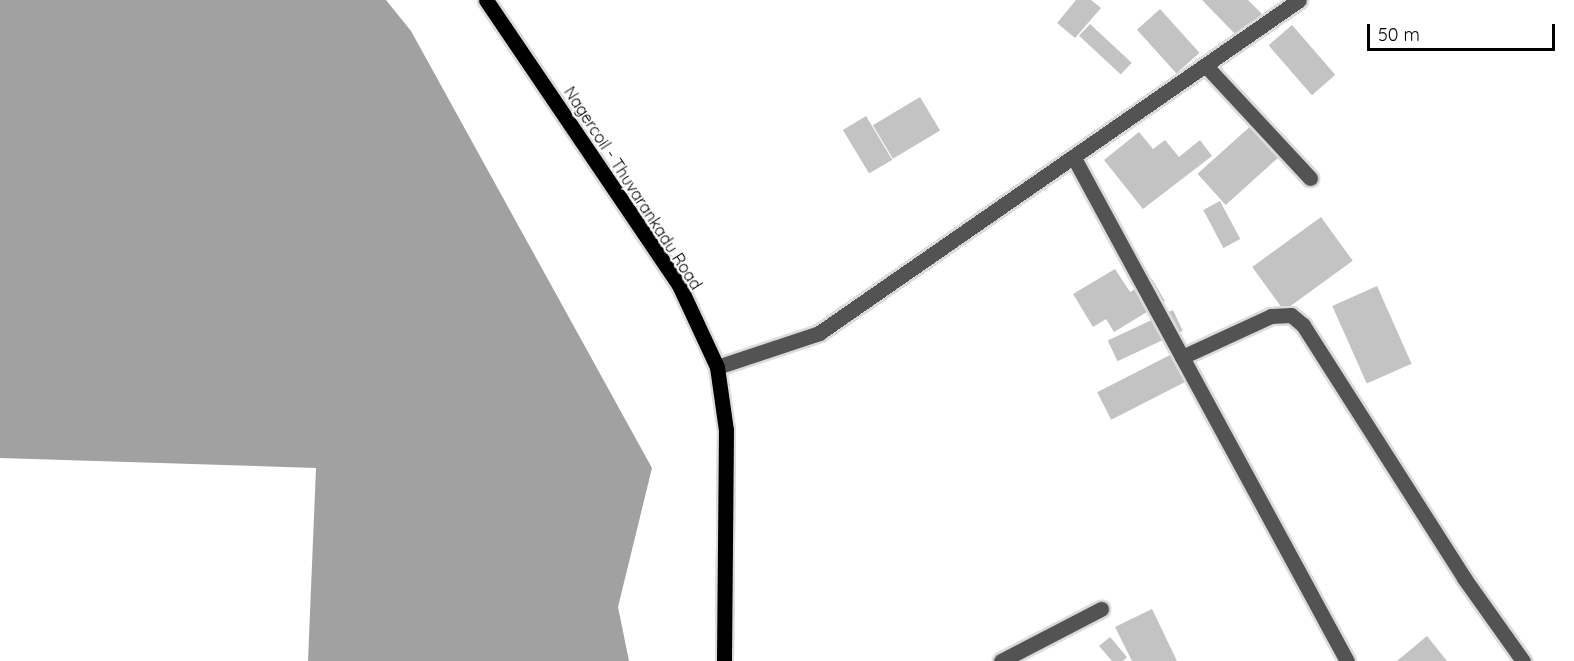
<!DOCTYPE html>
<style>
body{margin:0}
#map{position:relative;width:1574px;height:661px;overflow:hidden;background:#fff;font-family:Quicksand,sans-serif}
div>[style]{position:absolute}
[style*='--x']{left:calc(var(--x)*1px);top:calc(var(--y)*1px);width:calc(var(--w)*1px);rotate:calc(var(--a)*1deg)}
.water>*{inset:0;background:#a1a1a1}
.building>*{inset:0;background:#c3c3c3;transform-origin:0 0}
.roads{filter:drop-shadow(2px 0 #dbdbdb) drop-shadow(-2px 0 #dbdbdb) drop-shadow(0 2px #dbdbdb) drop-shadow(0 -2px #dbdbdb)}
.minor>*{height:15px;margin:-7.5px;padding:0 7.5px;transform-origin:7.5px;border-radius:7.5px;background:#535353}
.major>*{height:15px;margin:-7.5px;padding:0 7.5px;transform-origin:7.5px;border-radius:7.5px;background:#000}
span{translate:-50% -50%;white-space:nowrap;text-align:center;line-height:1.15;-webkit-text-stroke:5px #fff;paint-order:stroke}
.street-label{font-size:16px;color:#000}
.scale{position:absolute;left:1367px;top:24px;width:188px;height:27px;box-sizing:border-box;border:3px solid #000;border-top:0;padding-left:8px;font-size:18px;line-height:21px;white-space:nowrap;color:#000;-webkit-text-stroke:4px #fff;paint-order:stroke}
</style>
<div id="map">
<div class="water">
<i style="clip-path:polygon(0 0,386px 0,411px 31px,652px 468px,618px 607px,629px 661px,308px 661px,316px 468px,0 458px)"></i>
</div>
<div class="building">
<i style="clip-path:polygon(1076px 0,1091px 0,1101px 8px,1075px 38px,1057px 23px)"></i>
<i style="clip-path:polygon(1202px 0,1248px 0,1262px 14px,1238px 37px)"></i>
<i style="left:1160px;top:9px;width:59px;height:31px;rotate:48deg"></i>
<i style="left:1090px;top:24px;width:57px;height:16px;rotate:43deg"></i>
<i style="left:1292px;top:25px;width:66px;height:31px;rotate:49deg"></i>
<i style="left:920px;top:97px;width:39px;height:55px;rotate:59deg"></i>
<i style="left:866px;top:116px;width:51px;height:27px;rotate:59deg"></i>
<i style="left:1254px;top:123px;width:42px;height:76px;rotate:48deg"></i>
<i style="clip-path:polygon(1139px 132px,1153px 149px,1165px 140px,1179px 157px,1200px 140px,1212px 156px,1143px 209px,1104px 160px)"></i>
<i style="left:1220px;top:201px;width:43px;height:19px;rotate:62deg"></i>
<i style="left:1321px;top:217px;width:54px;height:85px;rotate:54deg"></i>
<i style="clip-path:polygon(1115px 269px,1130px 292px,1152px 279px,1165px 301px,1114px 332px,1106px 319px,1093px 327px,1073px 294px)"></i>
<i style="left:1377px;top:286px;width:85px;height:49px;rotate:66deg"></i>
<i style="left:1173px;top:310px;width:23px;height:72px;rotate:65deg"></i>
<i style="left:1172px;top:354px;width:31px;height:84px;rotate:63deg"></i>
<i style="clip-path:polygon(1152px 609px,1177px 661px,1132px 661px,1115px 627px)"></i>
<i style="clip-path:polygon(1427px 636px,1447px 661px,1397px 661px)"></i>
<i style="clip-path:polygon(1110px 637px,1127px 657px,1123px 661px,1112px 661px,1099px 646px)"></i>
</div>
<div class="roads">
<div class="minor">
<i style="--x:1206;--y:66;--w:153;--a:47.1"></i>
<i style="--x:1074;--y:158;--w:572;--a:61.51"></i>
<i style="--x:1182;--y:357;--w:98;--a:-24.7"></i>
<i style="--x:1271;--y:316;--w:20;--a:-3"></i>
<i style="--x:1291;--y:315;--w:16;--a:40"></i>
<i style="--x:1303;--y:325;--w:300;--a:57.5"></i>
<i style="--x:1464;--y:578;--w:102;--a:54.6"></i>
<i style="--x:717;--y:367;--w:108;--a:-18.4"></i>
<i style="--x:819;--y:333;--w:584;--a:-34.75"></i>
<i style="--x:1001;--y:661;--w:113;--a:-27.5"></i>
</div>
<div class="major">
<i style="--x:486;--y:0;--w:344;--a:55.9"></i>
<i style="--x:679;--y:285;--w:90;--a:65.1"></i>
<i style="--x:717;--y:367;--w:64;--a:81.9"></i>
<i style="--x:726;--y:430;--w:231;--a:90.5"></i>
</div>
</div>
<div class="street-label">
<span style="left:633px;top:188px;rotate:57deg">Nagercoil - Thuvarankadu Road</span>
</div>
<div class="scale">50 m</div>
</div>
